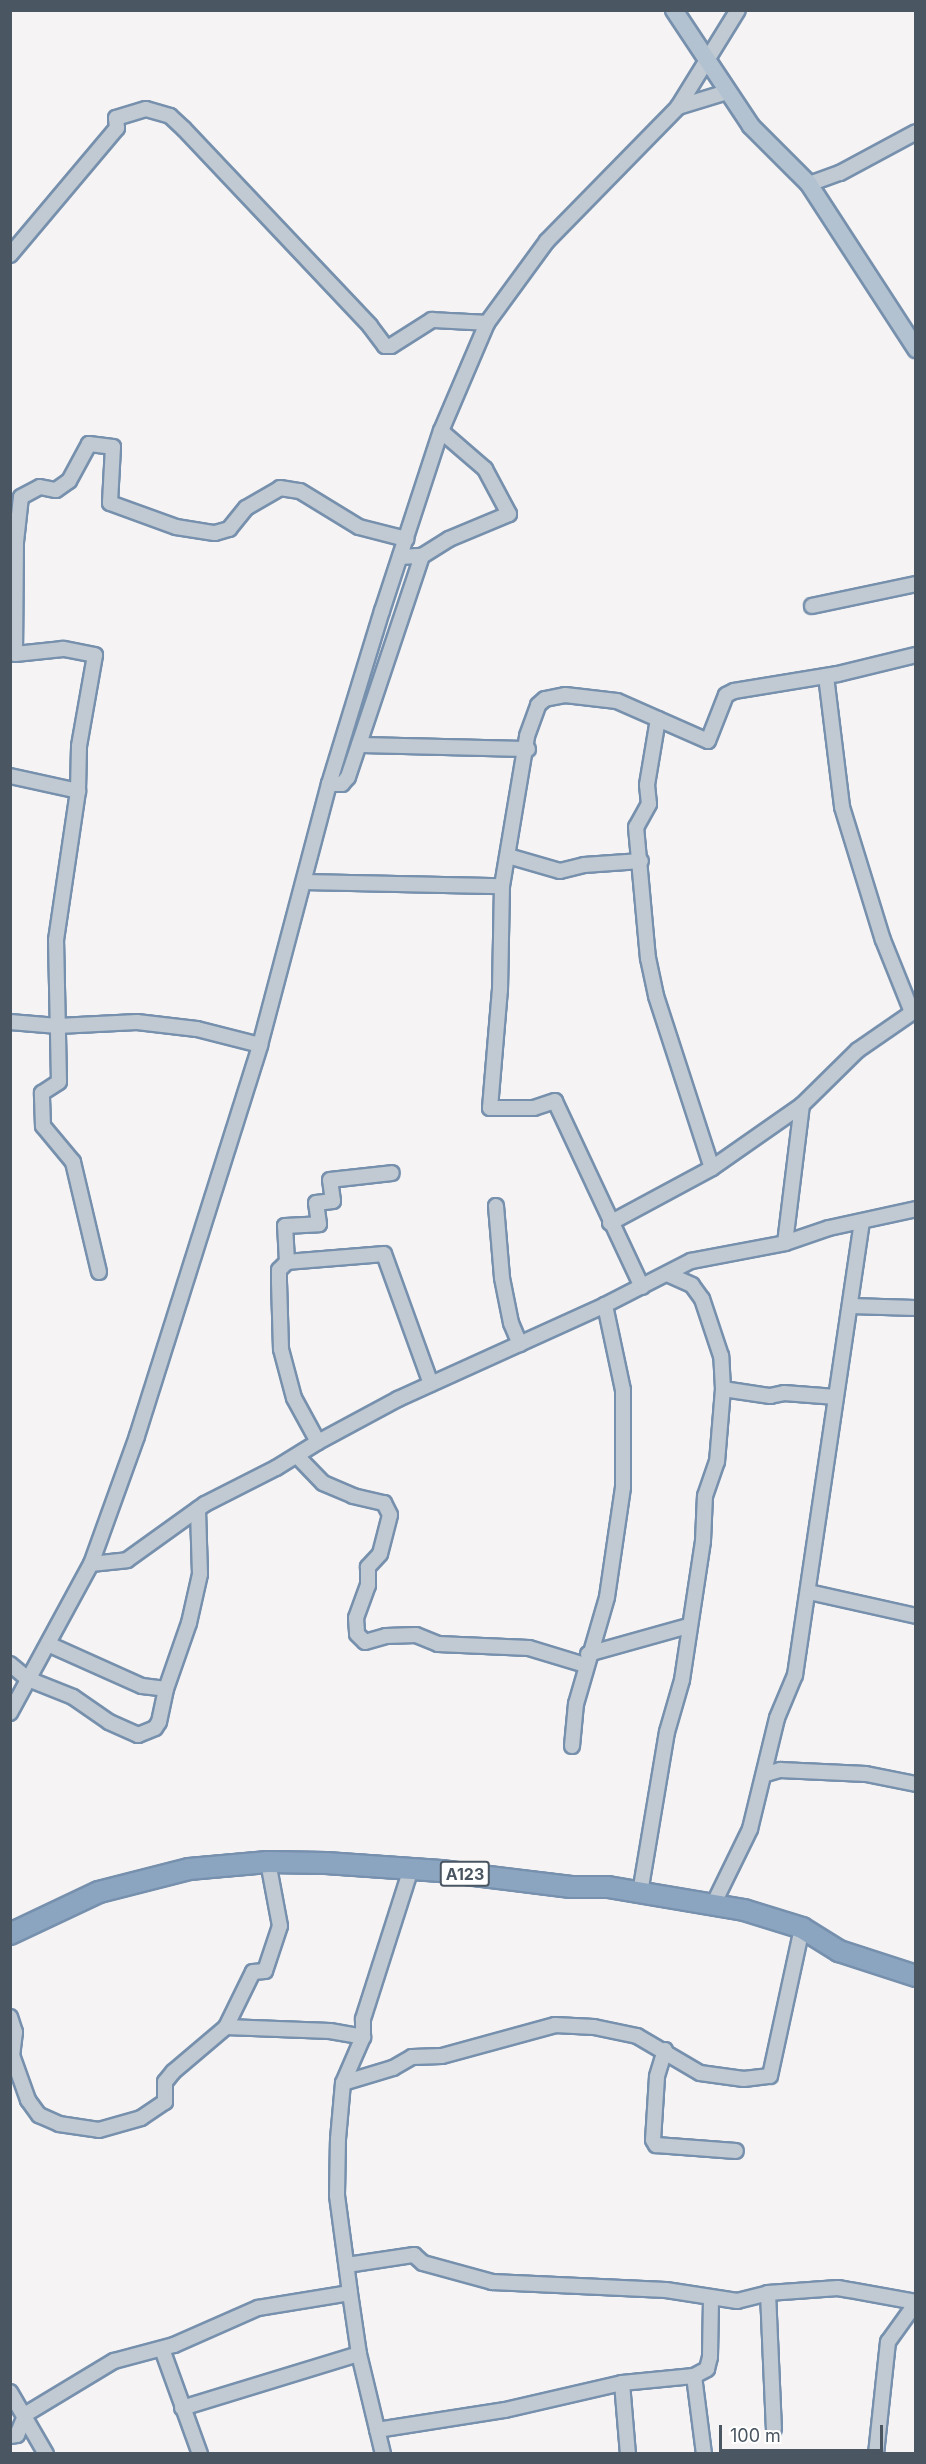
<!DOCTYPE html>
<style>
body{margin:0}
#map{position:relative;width:926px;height:2464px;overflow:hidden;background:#f5f3f3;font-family:Inter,sans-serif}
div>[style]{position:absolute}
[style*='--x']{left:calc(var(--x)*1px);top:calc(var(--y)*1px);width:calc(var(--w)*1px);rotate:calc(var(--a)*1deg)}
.roads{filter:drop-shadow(2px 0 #7690ad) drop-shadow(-2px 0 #7690ad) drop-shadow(0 2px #7690ad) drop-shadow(0 -2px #7690ad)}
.minor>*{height:14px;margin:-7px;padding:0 7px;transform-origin:7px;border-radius:7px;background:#c1cad2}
.major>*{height:16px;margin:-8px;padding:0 8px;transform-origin:8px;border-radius:8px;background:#b3c2d1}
.highway>*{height:20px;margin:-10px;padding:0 10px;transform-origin:10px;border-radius:10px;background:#8ba5c1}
span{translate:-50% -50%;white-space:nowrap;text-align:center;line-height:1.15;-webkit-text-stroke:5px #fff;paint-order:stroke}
.shield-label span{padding:2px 4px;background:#fff;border:2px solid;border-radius:4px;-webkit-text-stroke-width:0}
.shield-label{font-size:16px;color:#4a5661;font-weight:700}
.frame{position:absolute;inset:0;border:12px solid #4a5661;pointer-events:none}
.scale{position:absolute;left:719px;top:2425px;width:164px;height:27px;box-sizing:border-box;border:3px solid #4a5661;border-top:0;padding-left:8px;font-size:18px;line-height:21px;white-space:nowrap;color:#4a5661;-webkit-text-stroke:4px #fff;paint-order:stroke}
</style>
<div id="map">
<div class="roads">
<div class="minor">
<i style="--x:678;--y:107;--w:51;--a:-17"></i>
<i style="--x:809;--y:184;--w:33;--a:-20"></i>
<i style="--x:840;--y:173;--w:86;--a:-28.3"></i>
<i style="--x:10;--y:255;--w:166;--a:-49.9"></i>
<i style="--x:117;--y:128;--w:10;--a:-96"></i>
<i style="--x:116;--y:118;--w:31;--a:-17"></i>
<i style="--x:146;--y:109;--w:25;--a:16"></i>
<i style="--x:170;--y:116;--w:19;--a:43"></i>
<i style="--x:184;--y:129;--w:271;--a:46.6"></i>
<i style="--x:370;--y:326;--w:25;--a:53"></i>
<i style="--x:385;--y:346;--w:6;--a:0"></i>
<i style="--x:391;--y:346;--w:49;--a:-32.4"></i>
<i style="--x:432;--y:320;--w:55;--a:3.1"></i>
<i style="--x:400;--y:557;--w:22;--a:-3"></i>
<i style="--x:422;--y:556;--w:32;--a:-32"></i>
<i style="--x:449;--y:539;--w:65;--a:-22.6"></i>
<i style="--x:509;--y:514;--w:51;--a:-118.1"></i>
<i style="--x:485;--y:469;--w:58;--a:-139.2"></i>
<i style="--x:812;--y:606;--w:106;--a:-11.9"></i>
<i style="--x:826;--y:676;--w:132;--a:83"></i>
<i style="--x:842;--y:807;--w:139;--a:72.9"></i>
<i style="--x:883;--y:940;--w:78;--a:68.1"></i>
<i style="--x:658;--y:719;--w:67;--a:99.5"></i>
<i style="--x:647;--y:785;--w:19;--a:84"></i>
<i style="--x:649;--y:804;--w:26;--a:119"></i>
<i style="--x:636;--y:827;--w:132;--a:84.8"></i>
<i style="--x:648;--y:958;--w:39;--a:78"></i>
<i style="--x:656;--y:996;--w:181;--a:72"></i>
<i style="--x:359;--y:745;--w:169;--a:1.4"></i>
<i style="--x:10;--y:776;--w:70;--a:12.4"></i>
<i style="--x:329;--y:784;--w:13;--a:0"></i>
<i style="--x:342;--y:784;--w:9;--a:-49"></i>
<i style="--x:348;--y:777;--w:233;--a:-71.5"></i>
<i style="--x:508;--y:856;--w:54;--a:16.1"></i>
<i style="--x:560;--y:871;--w:25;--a:-14"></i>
<i style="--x:584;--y:865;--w:57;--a:-4"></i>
<i style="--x:304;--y:882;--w:198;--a:1.2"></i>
<i style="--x:10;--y:1022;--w:48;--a:4.8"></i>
<i style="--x:58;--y:1026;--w:79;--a:-2.9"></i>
<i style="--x:137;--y:1022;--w:60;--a:6.7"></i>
<i style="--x:197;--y:1029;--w:65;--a:14.3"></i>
<i style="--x:496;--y:1206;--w:72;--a:85.2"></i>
<i style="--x:502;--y:1278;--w:46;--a:78.7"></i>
<i style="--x:511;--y:1323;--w:23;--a:67"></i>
<i style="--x:610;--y:1223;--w:116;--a:-28.3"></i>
<i style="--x:712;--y:1168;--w:110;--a:-35"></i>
<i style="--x:802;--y:1105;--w:78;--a:-44.5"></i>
<i style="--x:858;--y:1050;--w:70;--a:-34.6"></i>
<i style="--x:785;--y:1243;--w:139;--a:-83"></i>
<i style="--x:287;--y:1262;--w:36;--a:-93"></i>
<i style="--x:285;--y:1226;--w:34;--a:-3"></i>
<i style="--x:319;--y:1224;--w:21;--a:-98"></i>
<i style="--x:316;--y:1203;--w:17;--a:-7"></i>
<i style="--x:333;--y:1201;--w:21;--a:-98"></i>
<i style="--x:330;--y:1180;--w:62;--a:-6.4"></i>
<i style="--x:99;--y:1272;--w:113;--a:-103.3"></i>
<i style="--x:73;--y:1162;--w:47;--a:-129.8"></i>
<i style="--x:43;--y:1126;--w:33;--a:-92"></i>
<i style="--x:42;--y:1093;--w:20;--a:-33"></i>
<i style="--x:59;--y:1082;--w:142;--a:-91.2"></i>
<i style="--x:56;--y:940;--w:151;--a:-81.6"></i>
<i style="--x:78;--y:791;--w:45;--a:-88.7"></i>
<i style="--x:79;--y:746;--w:92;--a:-80"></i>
<i style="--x:95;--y:655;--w:33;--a:-169"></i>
<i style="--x:63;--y:649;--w:48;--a:174.1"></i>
<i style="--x:15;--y:654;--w:112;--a:-89.5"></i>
<i style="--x:16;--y:542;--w:45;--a:-83.7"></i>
<i style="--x:21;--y:497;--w:21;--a:-28"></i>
<i style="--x:40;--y:487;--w:16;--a:11"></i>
<i style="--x:56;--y:490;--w:16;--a:-35"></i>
<i style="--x:69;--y:481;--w:42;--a:-61.6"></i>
<i style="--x:89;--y:444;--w:24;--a:7"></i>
<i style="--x:113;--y:447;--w:56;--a:93.1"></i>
<i style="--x:110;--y:503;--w:70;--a:20"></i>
<i style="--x:176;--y:527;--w:39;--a:9"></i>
<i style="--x:215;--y:533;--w:15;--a:-16"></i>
<i style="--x:229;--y:529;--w:27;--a:-51"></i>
<i style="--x:246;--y:508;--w:39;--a:-30"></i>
<i style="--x:280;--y:488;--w:20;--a:9"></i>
<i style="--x:300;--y:491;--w:69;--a:31.4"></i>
<i style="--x:359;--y:527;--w:49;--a:14.3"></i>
<i style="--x:642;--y:1287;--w:205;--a:-115.1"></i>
<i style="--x:555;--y:1101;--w:22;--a:162"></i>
<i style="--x:534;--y:1108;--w:44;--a:180"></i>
<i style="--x:490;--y:1108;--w:118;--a:-85.2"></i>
<i style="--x:500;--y:990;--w:104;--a:-88.9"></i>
<i style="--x:502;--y:886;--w:152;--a:-80.5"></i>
<i style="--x:527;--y:736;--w:33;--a:-70"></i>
<i style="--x:538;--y:705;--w:9;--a:-41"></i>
<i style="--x:545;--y:699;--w:20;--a:-11"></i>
<i style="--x:565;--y:695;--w:52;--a:6.6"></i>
<i style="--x:617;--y:701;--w:99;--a:23.7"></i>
<i style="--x:708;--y:741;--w:49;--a:-68.6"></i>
<i style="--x:726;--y:695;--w:9;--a:-27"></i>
<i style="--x:734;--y:691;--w:105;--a:-9.3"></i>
<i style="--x:838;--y:674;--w:80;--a:-13.7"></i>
<i style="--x:850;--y:1306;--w:66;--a:1.7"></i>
<i style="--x:723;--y:1389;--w:48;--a:8.5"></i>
<i style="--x:770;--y:1396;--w:14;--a:-12"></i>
<i style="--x:784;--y:1393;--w:52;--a:4.4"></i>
<i style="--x:318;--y:1442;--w:50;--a:-118.6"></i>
<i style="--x:294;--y:1398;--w:51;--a:-104.9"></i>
<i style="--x:281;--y:1349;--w:67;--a:-91.7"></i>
<i style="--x:279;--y:1282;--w:12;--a:-90"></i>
<i style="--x:279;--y:1270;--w:11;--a:-45"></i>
<i style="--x:287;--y:1262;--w:97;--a:-4.7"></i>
<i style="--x:384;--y:1254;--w:138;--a:70.1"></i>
<i style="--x:297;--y:1456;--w:37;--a:46"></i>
<i style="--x:323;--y:1483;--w:33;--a:23"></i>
<i style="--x:353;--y:1496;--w:32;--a:13"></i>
<i style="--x:384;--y:1503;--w:13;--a:63"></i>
<i style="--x:390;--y:1515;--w:40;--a:104.4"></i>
<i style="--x:380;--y:1554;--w:18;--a:133"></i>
<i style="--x:368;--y:1567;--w:18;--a:90"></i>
<i style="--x:368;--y:1585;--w:35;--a:110"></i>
<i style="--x:356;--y:1618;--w:16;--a:86"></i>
<i style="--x:357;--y:1634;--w:11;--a:45"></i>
<i style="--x:365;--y:1642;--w:22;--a:-16"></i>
<i style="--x:386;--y:1636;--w:30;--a:-2"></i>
<i style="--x:416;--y:1635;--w:24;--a:22"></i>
<i style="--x:438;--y:1644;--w:91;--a:2.5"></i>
<i style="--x:529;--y:1648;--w:59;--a:16.9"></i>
<i style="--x:91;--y:1564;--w:36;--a:-6"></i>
<i style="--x:127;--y:1560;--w:96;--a:-35.7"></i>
<i style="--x:205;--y:1504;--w:80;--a:-26.9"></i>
<i style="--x:276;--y:1468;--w:49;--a:-31.8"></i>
<i style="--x:318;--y:1442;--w:91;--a:-28.3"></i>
<i style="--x:398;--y:1399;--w:227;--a:-24.4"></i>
<i style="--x:605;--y:1305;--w:97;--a:-27.1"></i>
<i style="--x:691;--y:1261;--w:96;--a:-10.8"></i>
<i style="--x:785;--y:1243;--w:46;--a:-18.8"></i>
<i style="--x:829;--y:1228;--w:89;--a:-12.3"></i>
<i style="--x:809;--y:1592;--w:110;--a:12.6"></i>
<i style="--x:48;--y:1644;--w:103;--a:24.1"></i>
<i style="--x:142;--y:1686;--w:24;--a:7"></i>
<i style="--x:166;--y:1689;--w:70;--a:-70.8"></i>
<i style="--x:189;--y:1623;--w:50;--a:-77.3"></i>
<i style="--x:200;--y:1574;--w:65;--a:-91.8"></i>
<i style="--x:588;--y:1654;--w:104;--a:-15.6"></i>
<i style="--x:10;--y:1664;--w:23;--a:40"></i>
<i style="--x:28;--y:1679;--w:48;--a:21.8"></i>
<i style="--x:73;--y:1697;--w:44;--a:34.8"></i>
<i style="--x:109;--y:1722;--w:32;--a:24"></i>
<i style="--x:138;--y:1735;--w:18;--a:-22"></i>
<i style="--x:155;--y:1728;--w:7;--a:-56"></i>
<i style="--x:159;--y:1722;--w:34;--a:-78"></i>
<i style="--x:10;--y:1713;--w:170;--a:-61.5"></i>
<i style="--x:91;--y:1564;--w:136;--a:-70.2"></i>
<i style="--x:137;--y:1436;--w:410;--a:-72.5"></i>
<i style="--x:260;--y:1045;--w:270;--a:-75.2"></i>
<i style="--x:329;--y:784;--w:181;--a:-73"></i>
<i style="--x:382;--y:611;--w:189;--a:-71.9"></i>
<i style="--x:441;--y:431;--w:117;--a:-66.9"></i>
<i style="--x:487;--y:323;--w:102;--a:-53.8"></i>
<i style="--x:547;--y:241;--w:187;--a:-45.6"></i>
<i style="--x:678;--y:107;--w:114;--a:-58.3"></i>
<i style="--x:572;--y:1746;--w:42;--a:-84.6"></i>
<i style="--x:576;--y:1704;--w:111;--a:-73.8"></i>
<i style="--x:607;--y:1597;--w:111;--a:-81.7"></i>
<i style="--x:623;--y:1487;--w:97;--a:-90"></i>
<i style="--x:623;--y:1390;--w:87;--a:-102"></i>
<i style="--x:766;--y:1774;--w:15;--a:-16"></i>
<i style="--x:780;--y:1770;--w:86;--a:2.7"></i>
<i style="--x:866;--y:1774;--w:51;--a:11.3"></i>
<i style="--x:640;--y:1893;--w:163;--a:-80.5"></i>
<i style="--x:667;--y:1732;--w:54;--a:-73.9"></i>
<i style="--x:682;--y:1680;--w:141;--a:-81.4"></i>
<i style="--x:703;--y:1541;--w:45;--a:-87.5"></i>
<i style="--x:705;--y:1496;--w:36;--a:-71"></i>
<i style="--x:717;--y:1462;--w:73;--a:-85.3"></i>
<i style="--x:723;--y:1389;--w:33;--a:-93"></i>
<i style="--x:721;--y:1356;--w:60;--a:-108.4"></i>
<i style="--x:702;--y:1299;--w:17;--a:-126"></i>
<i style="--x:692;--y:1285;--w:27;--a:-156"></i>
<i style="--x:713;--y:1905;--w:85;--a:-64"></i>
<i style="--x:750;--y:1829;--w:114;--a:-76.3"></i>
<i style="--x:777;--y:1718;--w:47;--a:-67.3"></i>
<i style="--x:795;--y:1675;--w:458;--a:-81.6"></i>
<i style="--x:10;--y:2017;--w:16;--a:72"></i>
<i style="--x:15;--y:2032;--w:23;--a:97"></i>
<i style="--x:12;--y:2055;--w:48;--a:70.4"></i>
<i style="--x:28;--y:2100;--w:19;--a:54"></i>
<i style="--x:39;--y:2115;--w:22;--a:24"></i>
<i style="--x:59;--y:2124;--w:40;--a:8.5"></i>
<i style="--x:99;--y:2130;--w:44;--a:-15.9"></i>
<i style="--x:141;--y:2118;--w:29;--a:-34"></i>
<i style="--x:165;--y:2102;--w:20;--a:-90"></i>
<i style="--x:165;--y:2082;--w:13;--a:-51"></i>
<i style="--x:173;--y:2072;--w:70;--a:-40.3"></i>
<i style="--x:226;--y:2027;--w:61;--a:-63.9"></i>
<i style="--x:253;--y:1972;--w:12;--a:-5"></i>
<i style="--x:265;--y:1971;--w:47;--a:-71.6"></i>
<i style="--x:280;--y:1926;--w:65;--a:-100.6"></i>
<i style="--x:226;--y:2027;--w:104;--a:2.2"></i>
<i style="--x:330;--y:2031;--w:34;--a:10"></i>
<i style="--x:665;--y:2050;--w:28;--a:107"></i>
<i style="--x:657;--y:2077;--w:63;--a:93.6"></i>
<i style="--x:653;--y:2140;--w:6;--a:59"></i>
<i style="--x:656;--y:2145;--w:80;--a:4.3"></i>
<i style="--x:343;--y:2083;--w:52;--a:-16.7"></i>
<i style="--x:393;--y:2068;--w:22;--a:-30"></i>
<i style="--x:412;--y:2057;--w:30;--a:-2"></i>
<i style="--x:442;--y:2056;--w:117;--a:-15.3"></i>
<i style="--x:555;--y:2025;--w:39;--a:3"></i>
<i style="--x:594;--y:2027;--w:44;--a:11.8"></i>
<i style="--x:637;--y:2036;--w:73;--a:30.4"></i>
<i style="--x:700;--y:2073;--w:44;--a:7.8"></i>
<i style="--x:744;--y:2079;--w:26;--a:-7"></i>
<i style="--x:770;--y:2076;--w:151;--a:-77.8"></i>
<i style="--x:347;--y:2265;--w:68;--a:-8.5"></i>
<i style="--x:414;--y:2255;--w:12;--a:42"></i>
<i style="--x:423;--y:2263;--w:72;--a:15.4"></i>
<i style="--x:492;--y:2282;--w:174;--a:2.6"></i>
<i style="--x:666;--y:2290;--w:72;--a:8.8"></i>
<i style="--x:737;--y:2301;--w:32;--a:-14"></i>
<i style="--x:768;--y:2293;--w:70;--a:-4.1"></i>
<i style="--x:838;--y:2288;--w:79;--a:10.2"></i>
<i style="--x:768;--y:2293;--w:136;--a:87.5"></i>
<i style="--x:162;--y:2349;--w:112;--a:70.1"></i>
<i style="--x:694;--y:2376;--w:79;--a:82.7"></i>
<i style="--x:622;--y:2383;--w:71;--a:85.2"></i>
<i style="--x:10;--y:2392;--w:72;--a:59.9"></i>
<i style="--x:182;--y:2408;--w:185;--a:-17"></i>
<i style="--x:377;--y:2430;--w:130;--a:-8.9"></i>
<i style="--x:505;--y:2410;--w:120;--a:-13"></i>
<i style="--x:622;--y:2383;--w:72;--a:-5.6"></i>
<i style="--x:694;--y:2376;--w:15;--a:-28"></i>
<i style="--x:707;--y:2369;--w:12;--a:-76"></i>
<i style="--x:710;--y:2357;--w:57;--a:-89"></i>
<i style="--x:10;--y:2436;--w:7;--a:-8"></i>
<i style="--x:17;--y:2435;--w:23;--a:-67"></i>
<i style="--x:26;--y:2414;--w:103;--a:-31.1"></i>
<i style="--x:114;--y:2361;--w:62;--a:-14.9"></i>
<i style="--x:174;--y:2345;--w:92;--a:-23.8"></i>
<i style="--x:258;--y:2308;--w:93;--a:-9.3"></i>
<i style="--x:383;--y:2454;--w:103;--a:-103.5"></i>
<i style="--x:359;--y:2354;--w:62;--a:-98.4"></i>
<i style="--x:350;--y:2293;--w:99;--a:-97.6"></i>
<i style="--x:337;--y:2195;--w:56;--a:-89"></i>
<i style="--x:338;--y:2139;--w:56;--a:-84.9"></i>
<i style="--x:343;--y:2083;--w:50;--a:-66.5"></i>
<i style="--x:363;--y:2037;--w:18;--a:-90"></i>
<i style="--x:363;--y:2019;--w:157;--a:-72.3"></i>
<i style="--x:876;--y:2454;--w:113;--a:-83.9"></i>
<i style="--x:888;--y:2342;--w:48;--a:-54.3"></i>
</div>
<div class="major">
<i style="--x:674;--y:10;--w:139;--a:56.4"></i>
<i style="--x:751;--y:126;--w:82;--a:45"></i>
<i style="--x:809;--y:184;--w:197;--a:57"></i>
</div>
<div class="highway">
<i style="--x:10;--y:1934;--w:98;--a:-25.3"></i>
<i style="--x:99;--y:1892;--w:93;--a:-14.3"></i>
<i style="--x:189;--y:1869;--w:79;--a:-5.1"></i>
<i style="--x:268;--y:1862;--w:58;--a:1"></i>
<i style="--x:326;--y:1863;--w:115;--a:4"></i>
<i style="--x:441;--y:1871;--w:131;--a:7"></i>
<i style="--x:571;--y:1887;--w:37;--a:0"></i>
<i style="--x:608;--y:1887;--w:138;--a:9.6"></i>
<i style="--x:744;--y:1910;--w:61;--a:17.2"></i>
<i style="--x:802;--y:1928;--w:44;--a:31.9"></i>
<i style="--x:839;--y:1951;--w:81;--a:18"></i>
</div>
</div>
<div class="shield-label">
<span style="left:465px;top:1874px">A123</span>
</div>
<div class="frame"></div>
<div class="scale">100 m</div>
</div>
